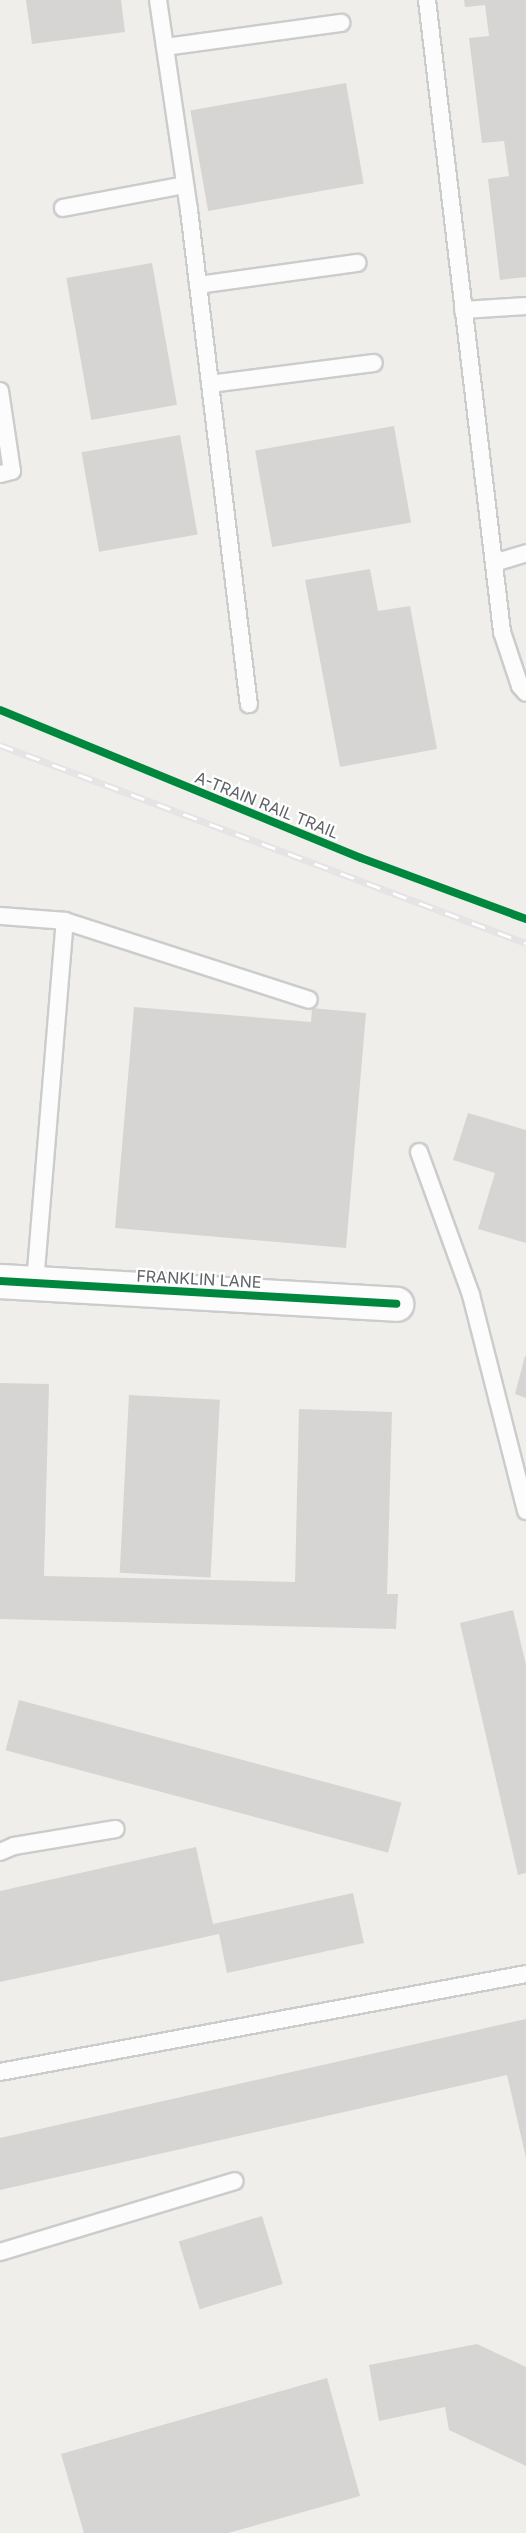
<!DOCTYPE html>
<style>
body{margin:0}
#map{position:relative;width:526px;height:2533px;overflow:hidden;background:#efeeea;font-family:Inter,sans-serif}
div>[style]{position:absolute}
[style*='--x']{left:calc(var(--x)*1px);top:calc(var(--y)*1px);width:calc(var(--w)*1px);rotate:calc(var(--a)*1deg)}
.building>*{inset:0;background:#d6d5d3;transform-origin:0 0}
.roads{filter:drop-shadow(2px 0 #cbcccc) drop-shadow(-2px 0 #cbcccc) drop-shadow(0 2px #cbcccc) drop-shadow(0 -2px #cbcccc)}
.service>*{height:16px;margin:-8px;padding:0 8px;transform-origin:8px;border-radius:8px;background:#fdfcfc}
.minor>*{height:33px;margin:-16.5px;padding:0 16.5px;transform-origin:16.5px;border-radius:16.5px;background:#fdfcfc}
.rail>*{height:7px;margin-top:-3.5px;transform-origin:0;background:repeating-linear-gradient(90deg,#fff 0 14px,#e4e4e4 0 28px);box-sizing:border-box;border-block:2px solid #e4e4e4}
.cycleway>*{height:8px;margin:-4px;padding:0 4px;transform-origin:4px;border-radius:4px;background:#00873e}
span{translate:-50% -50%;white-space:nowrap;text-align:center;line-height:1.15;-webkit-text-stroke:4.5px #fff;paint-order:stroke}
.street-label{font-size:16px;color:#5f6368}
</style>
<div id="map">
<div class="building">
<i style="clip-path:polygon(26px 0,121px 0,125px 32px,32px 44px)"></i>
<i style="clip-path:polygon(464px 0,526px 0,526px 277px,500px 280px,488px 179px,509px 176px,504px 141px,482px 143px,469px 38px,489px 36px,485px 5px,465px 7px)"></i>
<i style="left:346px;top:83px;width:102px;height:158px;rotate:80deg"></i>
<i style="left:152px;top:263px;width:144px;height:87px;rotate:80deg"></i>
<i style="left:394px;top:426px;width:98px;height:141px;rotate:80deg"></i>
<i style="left:180px;top:435px;width:101px;height:100px;rotate:80deg"></i>
<i style="clip-path:polygon(370px 569px,378px 611px,410px 606px,437px 749px,340px 767px,305px 580px)"></i>
<i style="clip-path:polygon(134px 1007px,311px 1022px,312px 1008px,366px 1013px,346px 1248px,115px 1228px)"></i>
<i style="clip-path:polygon(468px 1113px,526px 1130px,526px 1243px,478px 1229px,495px 1173px,453px 1160px)"></i>
<i style="clip-path:polygon(525px 1356px,526px 1356px,526px 1398px,515px 1394px)"></i>
<i style="clip-path:polygon(0 1383px,49px 1384px,44px 1576px,295px 1582px,299px 1409px,392px 1412px,387px 1594px,398px 1594px,396px 1629px,0 1619px)"></i>
<i style="left:129px;top:1395px;width:91px;height:178px;rotate:3deg"></i>
<i style="clip-path:polygon(513px 1610px,526px 1665px,526px 1873px,518px 1875px,460px 1623px)"></i>
<i style="left:19px;top:1700px;width:396px;height:52px;rotate:15deg"></i>
<i style="clip-path:polygon(196px 1847px,213px 1924px,353px 1893px,364px 1943px,227px 1973px,219px 1934px,0 1982px,0 1891px)"></i>
<i style="clip-path:polygon(526px 2019px,526px 2158px,507px 2075px,0 2190px,0 2138px)"></i>
<i style="left:262px;top:2216px;width:71px;height:87px;rotate:73deg"></i>
<i style="clip-path:polygon(477px 2344px,526px 2367px,526px 2466px,449px 2430px,445px 2407px,379px 2421px,369px 2365px)"></i>
<i style="clip-path:polygon(327px 2378px,360px 2496px,228px 2533px,84px 2533px,61px 2454px)"></i>
</div>
<div class="roads">
<div class="service">
<i style="--x:158;--y:0;--w:212;--a:81.6"></i>
<i style="--x:189;--y:210;--w:498;--a:83.1"></i>
<i style="--x:427;--y:0;--w:636;--a:83.23"></i>
<i style="--x:502;--y:632;--w:57;--a:71.6"></i>
<i style="--x:520;--y:686;--w:9;--a:49"></i>
<i style="--x:165;--y:47;--w:178;--a:-7.8"></i>
<i style="--x:63;--y:208;--w:124;--a:-10.7"></i>
<i style="--x:198;--y:285;--w:161;--a:-7.9"></i>
<i style="--x:463;--y:310;--w:63;--a:-3.6"></i>
<i style="--x:210;--y:384;--w:165;--a:-7.3"></i>
<i style="--x:0;--y:391;--w:81;--a:81.5"></i>
<i style="--x:12;--y:471;--w:12;--a:166"></i>
<i style="--x:494;--y:563;--w:34;--a:-17"></i>
<i style="--x:0;--y:916;--w:65;--a:4.4"></i>
<i style="--x:419;--y:1152;--w:152;--a:70"></i>
<i style="--x:471;--y:1295;--w:223;--a:75.7"></i>
<i style="--x:35;--y:1283;--w:363;--a:-85.3"></i>
<i style="--x:65;--y:921;--w:256;--a:17.9"></i>
<i style="--x:0;--y:1852;--w:15;--a:-23"></i>
<i style="--x:14;--y:1846;--w:103;--a:-9.5"></i>
<i style="--x:0;--y:2072;--w:535;--a:-10.55"></i>
<i style="--x:0;--y:2252;--w:245;--a:-16.8"></i>
</div>
<div class="minor">
<i style="--x:0;--y:1281;--w:397;--a:3.3"></i>
</div>
</div>
<div class="rail">
<i style="--x:0;--y:745;--w:562;--a:20.63"></i>
</div>
<div class="cycleway">
<i style="--x:0;--y:710;--w:390;--a:22.3"></i>
<i style="--x:361;--y:858;--w:176;--a:20.3"></i>
<i style="--x:0;--y:1281;--w:397;--a:3.3"></i>
</div>
<div class="street-label">
<span style="left:267px;top:805px;rotate:22deg">A-TRAIN RAIL TRAIL</span>
<span style="left:199px;top:1279px;rotate:3deg">FRANKLIN LANE</span>
</div>
</div>
